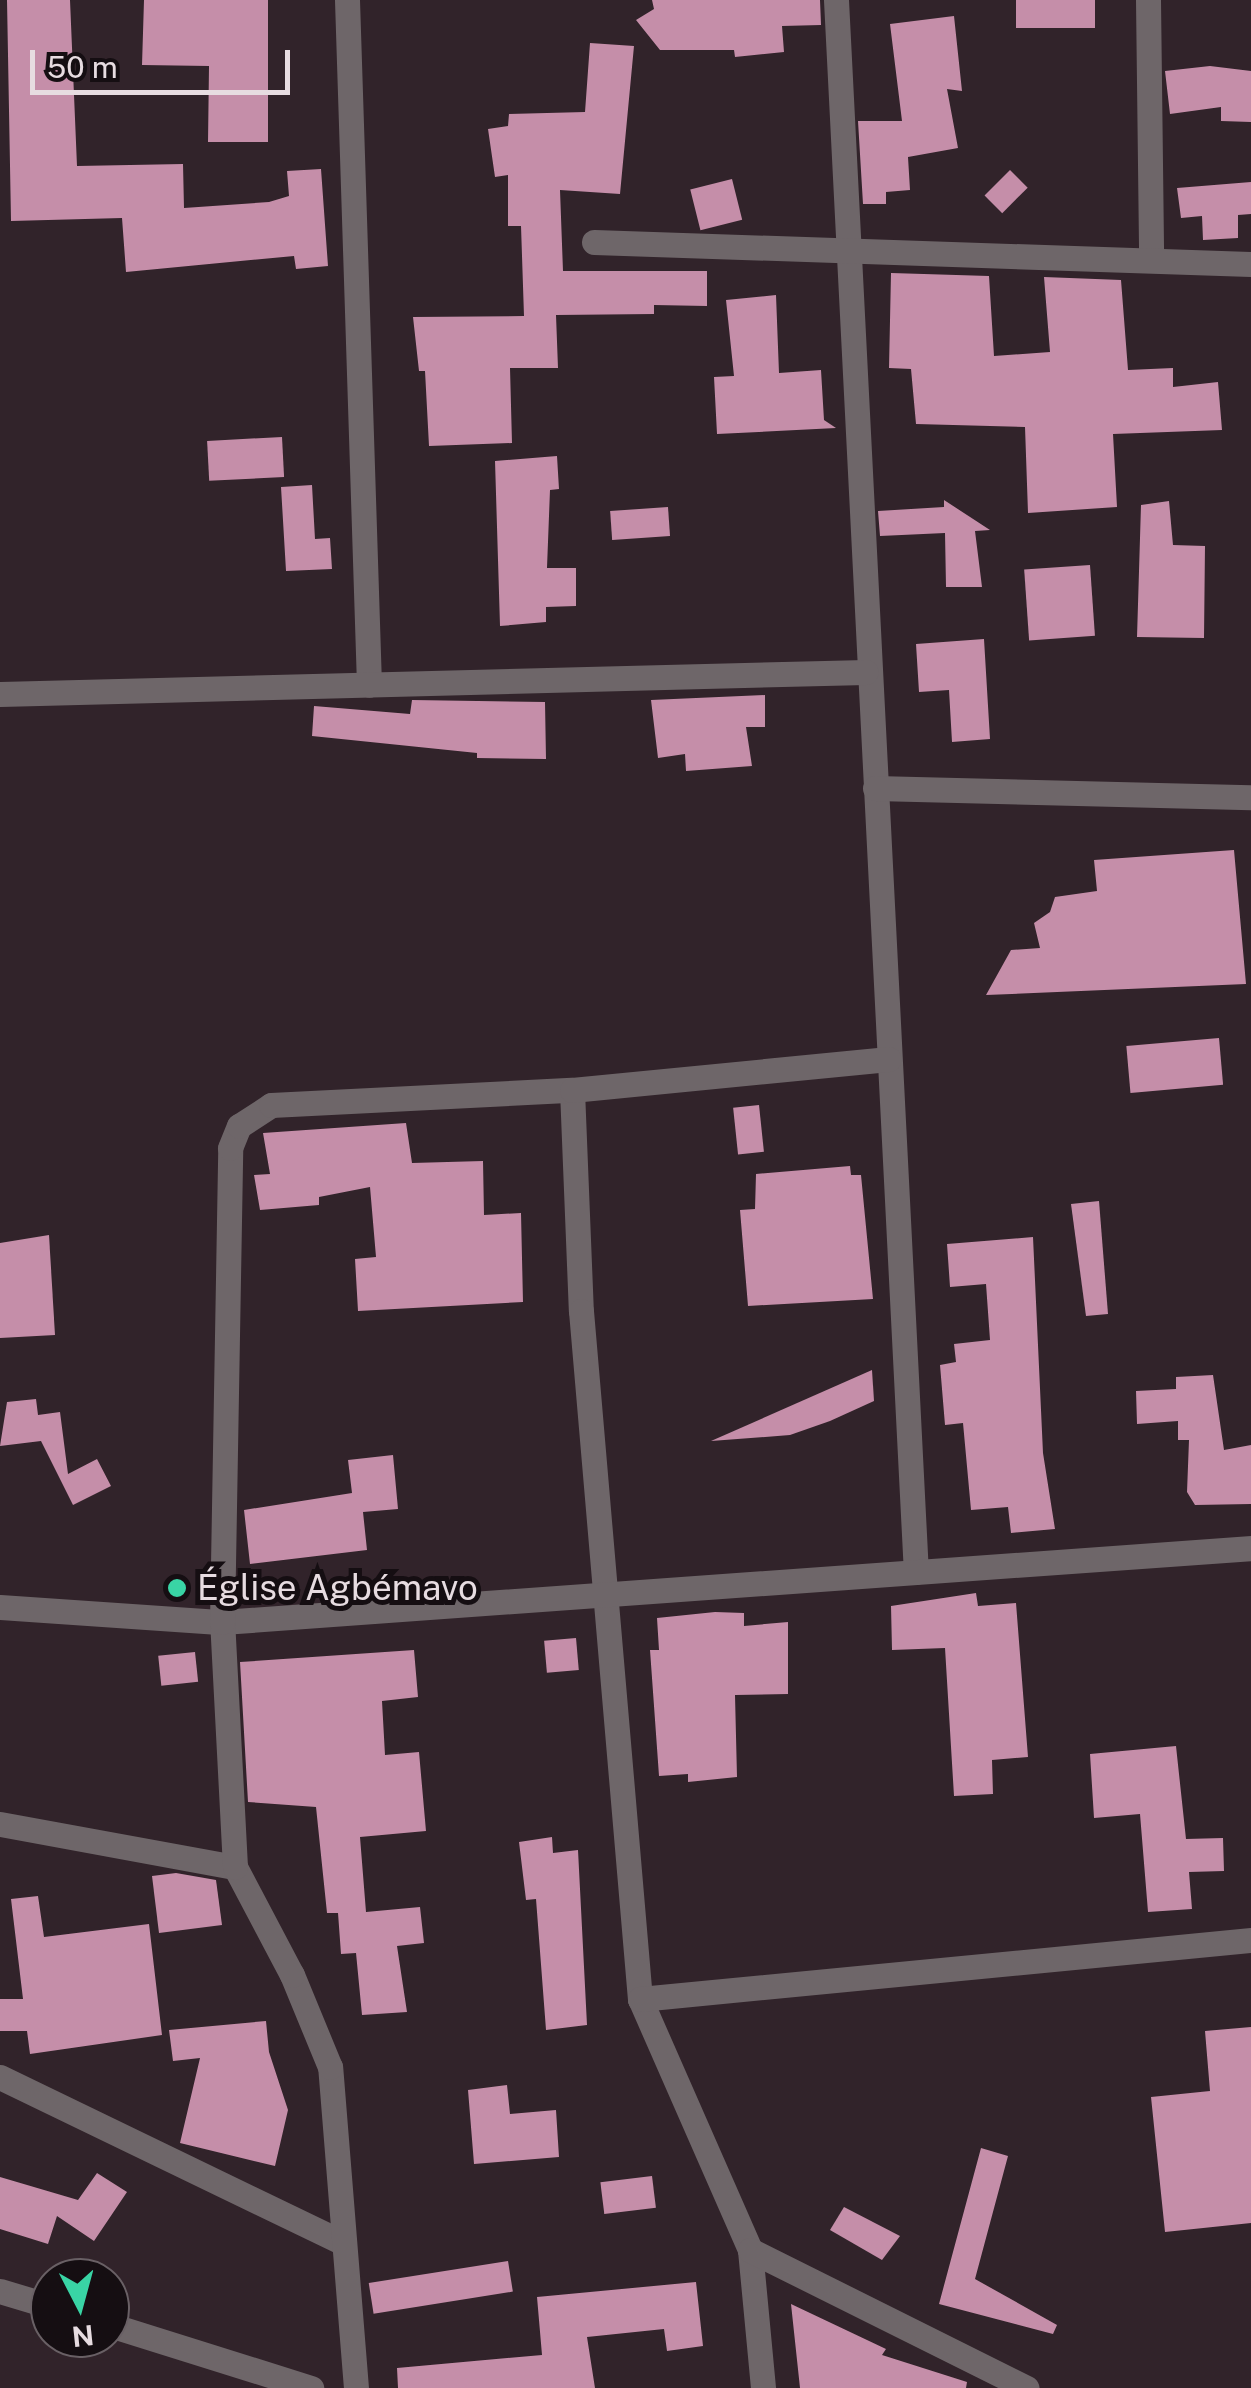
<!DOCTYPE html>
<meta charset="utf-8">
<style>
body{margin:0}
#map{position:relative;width:1251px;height:2388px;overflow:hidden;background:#31232a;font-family:"Public Sans",sans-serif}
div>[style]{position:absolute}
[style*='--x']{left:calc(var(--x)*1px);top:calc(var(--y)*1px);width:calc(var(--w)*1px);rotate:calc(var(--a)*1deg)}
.building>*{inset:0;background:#c58ea9;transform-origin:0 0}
.street>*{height:25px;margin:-12.5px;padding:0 12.5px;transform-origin:12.5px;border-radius:12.5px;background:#6e6669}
.dots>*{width:28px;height:28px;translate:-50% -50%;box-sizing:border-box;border:5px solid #150e12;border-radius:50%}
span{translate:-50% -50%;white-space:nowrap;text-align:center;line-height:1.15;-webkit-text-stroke:10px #150e12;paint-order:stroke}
.poi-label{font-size:35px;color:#e7dce1}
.left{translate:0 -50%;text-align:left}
.north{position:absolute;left:30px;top:2258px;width:100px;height:100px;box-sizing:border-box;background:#150e12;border:2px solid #696065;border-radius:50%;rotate:174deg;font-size:28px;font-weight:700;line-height:40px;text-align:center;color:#e7dce1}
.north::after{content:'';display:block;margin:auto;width:35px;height:45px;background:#39d4a5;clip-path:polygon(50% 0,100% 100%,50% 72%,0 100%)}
.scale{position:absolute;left:30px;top:50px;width:260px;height:45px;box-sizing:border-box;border:5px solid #e7dce1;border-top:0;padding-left:12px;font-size:30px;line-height:35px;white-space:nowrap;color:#e7dce1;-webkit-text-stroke:8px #150e12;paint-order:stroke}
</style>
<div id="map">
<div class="building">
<i style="clip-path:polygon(7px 0,70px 0,77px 166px,183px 164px,184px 208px,269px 202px,289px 196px,287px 171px,321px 169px,328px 266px,296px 269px,294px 256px,126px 272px,122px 218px,11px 221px)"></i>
<i style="clip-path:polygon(144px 0,268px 0,268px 142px,208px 142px,209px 66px,142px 65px)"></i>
<i style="clip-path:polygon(652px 0,820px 0,821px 25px,782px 26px,784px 52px,735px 57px,734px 50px,660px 50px,636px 20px,654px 9px)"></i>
<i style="left:1016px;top:0;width:79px;height:28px"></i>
<i style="clip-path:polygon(954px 16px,962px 91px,947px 89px,958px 148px,908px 157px,910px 190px,886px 192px,886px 204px,863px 204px,858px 121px,902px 121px,890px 24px)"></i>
<i style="clip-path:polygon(590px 43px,634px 46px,620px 194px,560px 190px,563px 271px,707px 271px,707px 306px,654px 305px,654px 314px,556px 315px,558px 368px,510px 368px,512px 443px,429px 446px,425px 371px,419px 371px,413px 317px,524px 316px,521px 226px,508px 226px,508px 175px,495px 177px,488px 129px,508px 126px,509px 114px,585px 112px)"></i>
<i style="clip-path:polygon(1210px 66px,1251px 71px,1251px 122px,1221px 121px,1221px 107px,1170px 114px,1165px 71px)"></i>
<i style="left:1010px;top:170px;width:25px;height:36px;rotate:45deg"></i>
<i style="left:732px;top:179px;width:42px;height:43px;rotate:76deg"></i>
<i style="clip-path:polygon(1251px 182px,1251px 214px,1238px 215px,1238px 238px,1203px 240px,1202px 216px,1181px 218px,1177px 188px)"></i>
<i style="clip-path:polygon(891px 273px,989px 276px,994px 356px,1050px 352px,1044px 277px,1121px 280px,1128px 370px,1173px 368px,1173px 387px,1218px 382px,1222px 430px,1113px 434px,1117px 507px,1028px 513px,1025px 427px,916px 424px,911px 369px,889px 368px)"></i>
<i style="clip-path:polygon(776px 295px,779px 373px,821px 370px,824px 420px,836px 428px,717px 434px,714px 377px,734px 376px,726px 300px)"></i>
<i style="left:282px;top:437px;width:40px;height:75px;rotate:87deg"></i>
<i style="clip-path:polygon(557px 456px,559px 489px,550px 490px,547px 568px,576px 568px,576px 606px,546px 607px,546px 622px,500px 626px,495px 461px)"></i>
<i style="clip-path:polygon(312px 485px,315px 539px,330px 538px,332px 569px,286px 571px,281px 487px)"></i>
<i style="clip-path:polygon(944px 500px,990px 530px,975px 531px,982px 587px,946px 587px,945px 533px,880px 536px,878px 511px,944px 507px)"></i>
<i style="clip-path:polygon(1169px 501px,1173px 545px,1205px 546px,1204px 638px,1137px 637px,1141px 505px)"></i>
<i style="left:668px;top:507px;width:29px;height:58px;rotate:86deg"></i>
<i style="left:1090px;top:565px;width:71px;height:66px;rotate:86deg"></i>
<i style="clip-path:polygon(984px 639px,990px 739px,952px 742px,949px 690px,919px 692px,916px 644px)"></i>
<i style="clip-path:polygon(765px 695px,765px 727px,746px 727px,752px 766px,686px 771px,685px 754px,658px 758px,651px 700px)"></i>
<i style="clip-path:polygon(412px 700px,545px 702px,546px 759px,477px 758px,477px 753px,312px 736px,314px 706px,410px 714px)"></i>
<i style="clip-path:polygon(1234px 850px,1246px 984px,986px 995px,1011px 950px,1040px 948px,1034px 923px,1050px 912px,1055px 897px,1097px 891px,1094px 860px)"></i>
<i style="left:1219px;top:1038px;width:47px;height:93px;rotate:85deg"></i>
<i style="left:759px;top:1105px;width:47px;height:26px;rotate:84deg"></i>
<i style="clip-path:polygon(406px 1123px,412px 1163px,483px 1161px,484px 1215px,521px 1213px,523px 1302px,358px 1311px,355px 1259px,376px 1257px,370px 1187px,319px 1197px,319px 1205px,260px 1210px,254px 1175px,270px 1174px,263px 1133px)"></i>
<i style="clip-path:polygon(850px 1166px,851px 1175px,861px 1175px,873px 1299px,748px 1306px,740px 1210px,755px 1209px,756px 1174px)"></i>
<i style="clip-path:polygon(1099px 1201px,1108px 1314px,1086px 1316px,1071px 1204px)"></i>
<i style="clip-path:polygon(49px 1235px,55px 1335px,0 1338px,0 1243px)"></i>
<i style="clip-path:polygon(1033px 1237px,1043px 1453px,1055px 1529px,1011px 1533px,1008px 1507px,971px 1510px,963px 1423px,945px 1425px,940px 1365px,956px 1362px,954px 1344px,990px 1340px,986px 1284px,950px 1287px,947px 1244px)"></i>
<i style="clip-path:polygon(872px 1370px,874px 1401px,830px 1421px,790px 1435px,711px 1441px)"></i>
<i style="clip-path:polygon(1213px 1375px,1224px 1450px,1251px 1445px,1251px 1504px,1195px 1505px,1187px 1492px,1189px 1440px,1178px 1440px,1178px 1421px,1137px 1424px,1136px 1391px,1176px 1389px,1176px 1377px)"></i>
<i style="clip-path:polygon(36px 1399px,38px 1415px,60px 1412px,68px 1474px,97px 1459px,111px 1486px,73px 1505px,41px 1441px,0 1446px,7px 1402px)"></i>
<i style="clip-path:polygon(393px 1455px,398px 1509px,363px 1512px,367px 1550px,250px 1564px,244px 1510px,352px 1493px,348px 1460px)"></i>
<i style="clip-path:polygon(976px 1593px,978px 1606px,1016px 1603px,1028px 1757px,992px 1760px,993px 1794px,954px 1796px,945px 1648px,892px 1650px,891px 1606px)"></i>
<i style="clip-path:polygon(715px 1612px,744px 1613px,744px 1626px,788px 1622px,788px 1694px,735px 1695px,737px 1777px,688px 1782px,688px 1774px,659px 1776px,650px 1650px,659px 1650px,657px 1618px)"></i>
<i style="left:576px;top:1638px;width:32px;height:32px;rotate:85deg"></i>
<i style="clip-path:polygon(414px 1650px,418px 1697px,382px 1701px,385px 1755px,419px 1752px,426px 1831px,360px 1837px,366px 1912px,420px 1907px,424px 1943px,397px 1946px,407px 2012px,362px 2015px,356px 1953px,341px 1954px,338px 1913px,327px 1913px,316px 1807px,248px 1802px,240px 1662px)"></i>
<i style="left:195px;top:1652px;width:30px;height:37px;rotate:84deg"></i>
<i style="clip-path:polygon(1176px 1746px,1186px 1839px,1223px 1838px,1224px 1871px,1189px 1872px,1192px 1909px,1148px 1912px,1140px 1814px,1094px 1818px,1090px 1754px)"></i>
<i style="clip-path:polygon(552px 1837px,553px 1853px,578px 1850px,587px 2025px,546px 2030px,536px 1899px,526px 1900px,519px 1842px)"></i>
<i style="clip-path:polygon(176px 1873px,216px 1880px,222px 1925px,159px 1933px,152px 1876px)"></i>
<i style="clip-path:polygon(38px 1896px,44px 1937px,149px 1924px,162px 2035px,30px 2054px,27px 2031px,0 2031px,0 1999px,23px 1999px,11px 1899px)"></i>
<i style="clip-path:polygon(266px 2021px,269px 2052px,288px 2110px,275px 2166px,180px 2143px,200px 2058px,173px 2061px,169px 2030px)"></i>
<i style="clip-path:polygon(1251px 2027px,1251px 2223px,1165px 2232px,1151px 2097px,1210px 2091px,1205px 2031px)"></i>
<i style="clip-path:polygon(507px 2085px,510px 2114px,556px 2110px,559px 2157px,474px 2164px,468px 2090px)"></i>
<i style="clip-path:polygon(981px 2148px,1008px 2156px,975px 2279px,1057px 2325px,1053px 2334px,939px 2304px)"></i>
<i style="clip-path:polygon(97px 2173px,127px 2192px,94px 2241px,57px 2216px,48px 2244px,0 2229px,0 2177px,78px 2200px)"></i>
<i style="left:652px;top:2176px;width:32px;height:52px;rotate:83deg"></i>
<i style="clip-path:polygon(844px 2207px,900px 2236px,882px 2260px,830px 2230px)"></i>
<i style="left:508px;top:2261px;width:31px;height:141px;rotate:81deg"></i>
<i style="clip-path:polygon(696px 2282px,703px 2346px,667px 2351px,664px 2329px,587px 2337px,595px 2388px,398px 2388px,397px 2368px,542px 2355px,537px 2297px)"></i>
<i style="clip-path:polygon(791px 2304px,886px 2349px,882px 2355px,967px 2382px,966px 2388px,800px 2388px)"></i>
</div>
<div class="street">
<i style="--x:347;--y:0;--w:685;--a:88.16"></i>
<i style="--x:836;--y:0;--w:1574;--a:87.09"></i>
<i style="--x:1148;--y:0;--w:258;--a:89.3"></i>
<i style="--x:594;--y:242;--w:657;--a:1.92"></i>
<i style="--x:0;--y:694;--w:866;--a:-1.46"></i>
<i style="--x:875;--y:788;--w:376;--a:1.4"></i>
<i style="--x:572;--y:1090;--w:221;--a:87.7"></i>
<i style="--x:581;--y:1311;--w:691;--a:85.1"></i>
<i style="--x:640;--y:1999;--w:274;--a:66.3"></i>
<i style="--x:750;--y:2250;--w:139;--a:84.6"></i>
<i style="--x:0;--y:1607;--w:223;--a:3.9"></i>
<i style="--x:222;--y:1622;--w:1032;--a:-4.11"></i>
<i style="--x:0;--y:1824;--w:239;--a:10.4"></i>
<i style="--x:640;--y:1999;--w:614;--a:-5.52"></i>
<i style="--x:0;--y:2077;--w:381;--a:25.8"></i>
<i style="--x:750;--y:2250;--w:309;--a:26.5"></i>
<i style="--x:0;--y:2291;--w:52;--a:16.7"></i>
<i style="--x:110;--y:2325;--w:211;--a:17.4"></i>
<i style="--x:356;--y:2388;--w:322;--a:-94.6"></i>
<i style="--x:330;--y:2067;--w:100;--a:-112.4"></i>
<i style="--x:292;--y:1975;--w:122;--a:-117.8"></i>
<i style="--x:235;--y:1867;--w:245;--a:-93"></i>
<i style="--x:222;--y:1622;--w:474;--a:-89"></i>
<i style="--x:230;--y:1148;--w:24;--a:-68"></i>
<i style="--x:239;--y:1126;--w:38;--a:-33"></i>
<i style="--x:271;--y:1105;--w:301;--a:-2.9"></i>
<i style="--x:572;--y:1090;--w:318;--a:-5.6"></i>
</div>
<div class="dots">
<i style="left:177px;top:1588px;background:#39d4a5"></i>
</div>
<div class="poi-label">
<span class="left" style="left:197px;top:1588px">Église Agbémavo</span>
</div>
<div class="north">N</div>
<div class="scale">50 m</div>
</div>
